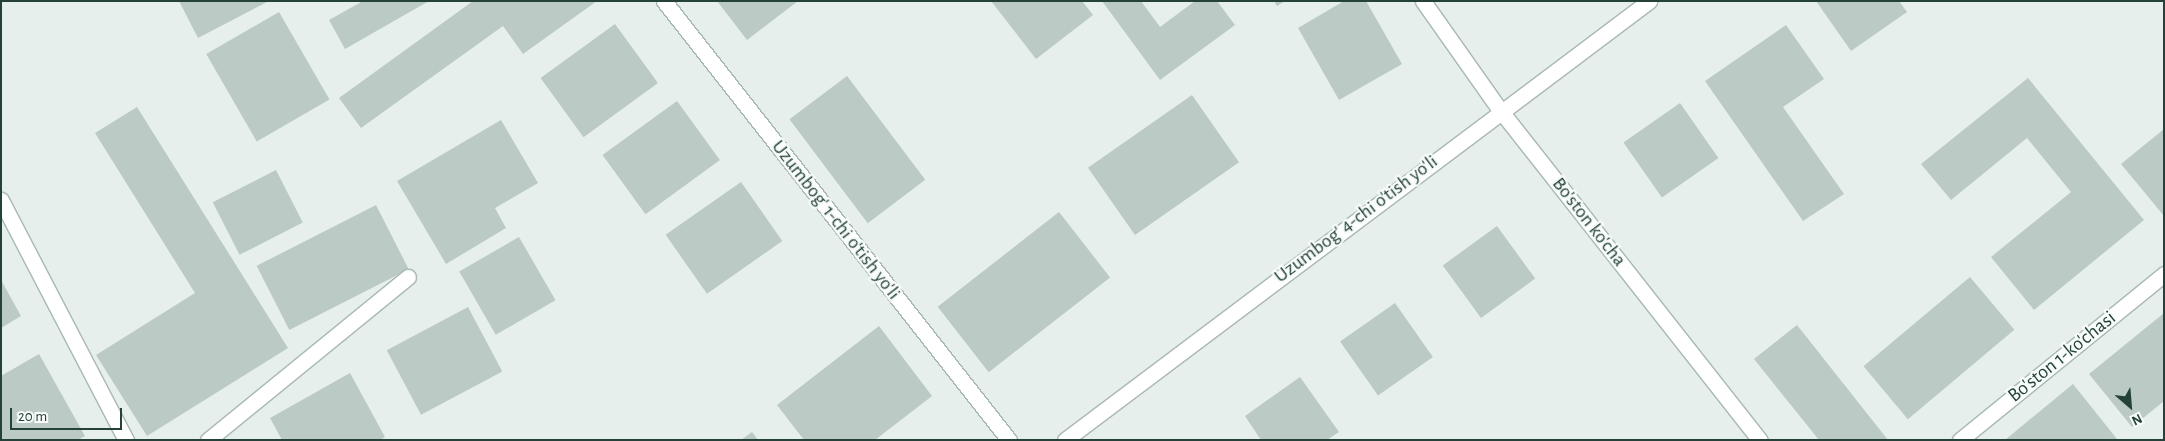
<!DOCTYPE html>
<style>
body{margin:0}
#map{position:relative;width:2165px;height:441px;overflow:hidden;background:#e6efeb;font-family:"Alegreya Sans",sans-serif}
div>[style]{position:absolute}
[style*='--x']{left:calc(var(--x)*1px);top:calc(var(--y)*1px);width:calc(var(--w)*1px);rotate:calc(var(--a)*1deg)}
.building>*{inset:0;background:#bbcac4;transform-origin:0 0}
.roads{filter:drop-shadow(1px 0 #a8b8b2) drop-shadow(-1px 0 #a8b8b2) drop-shadow(0 1px #a8b8b2) drop-shadow(0 -1px #a8b8b2)}
.street>*{height:15px;margin:-7.5px;padding:0 7.5px;transform-origin:7.5px;border-radius:7.5px;background:#fff}
span{translate:-50% -50%;white-space:nowrap;text-align:center;line-height:1.15;-webkit-text-stroke:4.5px #f7fbf9;paint-order:stroke}
.street-label{font-size:20px;color:#24423a}
.frame{position:absolute;inset:0;border:2px solid #24423a;pointer-events:none}
.north{position:absolute;left:2105px;top:381px;width:50px;height:50px;-webkit-text-stroke:4px #f7fbf9;paint-order:stroke;rotate:153deg;font-size:14px;font-weight:700;line-height:20px;text-align:center;color:#24423a}
.north::after{content:'';display:block;margin:auto;width:18px;height:22px;background:#24423a;clip-path:polygon(50% 0,100% 100%,50% 72%,0 100%)}
.scale{position:absolute;left:10px;top:408px;width:112px;height:22px;box-sizing:border-box;border:2px solid #24423a;border-top:0;padding-left:6px;font-size:15px;line-height:18px;white-space:nowrap;color:#24423a;-webkit-text-stroke:4px #f7fbf9;paint-order:stroke}
</style>
<div id="map">
<div class="building">
<i style="clip-path:polygon(179px 1px,269px 1px,198px 38px)"></i>
<i style="clip-path:polygon(363px 1px,429px 1px,345px 49px,329px 20px)"></i>
<i style="clip-path:polygon(473px 1px,597px 1px,523px 54px,503px 26px,361px 128px,339px 98px)"></i>
<i style="clip-path:polygon(717px 1px,798px 1px,747px 40px)"></i>
<i style="clip-path:polygon(991px 1px,1082px 1px,1093px 15px,1036px 59px)"></i>
<i style="clip-path:polygon(1102px 1px,1141px 1px,1160px 27px,1195px 1px,1217px 1px,1235px 25px,1160px 80px)"></i>
<i style="clip-path:polygon(1274px 1px,1285px 1px,1277px 6px)"></i>
<i style="clip-path:polygon(1344px 1px,1366px 1px,1402px 64px,1339px 100px,1298px 28px)"></i>
<i style="clip-path:polygon(1816px 1px,1899px 1px,1907px 12px,1851px 51px)"></i>
<i style="left:279px;top:12px;width:101px;height:84px;rotate:60deg"></i>
<i style="left:615px;top:24px;width:73px;height:92px;rotate:54deg"></i>
<i style="clip-path:polygon(1786px 25px,1824px 79px,1783px 107px,1844px 194px,1803px 221px,1705px 81px)"></i>
<i style="left:847px;top:76px;width:130px;height:72px;rotate:53deg"></i>
<i style="clip-path:polygon(2028px 78px,2144px 220px,2034px 310px,1991px 257px,2071px 192px,2027px 138px,1951px 200px,1921px 164px)"></i>
<i style="left:1192px;top:95px;width:82px;height:127px;rotate:55deg"></i>
<i style="left:677px;top:101px;width:73px;height:92px;rotate:54deg"></i>
<i style="left:1680px;top:103px;width:67px;height:69px;rotate:55deg"></i>
<i style="clip-path:polygon(137px 107px,288px 348px,147px 436px,96px 355px,195px 293px,95px 133px)"></i>
<i style="clip-path:polygon(501px 120px,538px 183px,495px 208px,506px 228px,446px 264px,397px 181px)"></i>
<i style="clip-path:polygon(2164px 129px,2164px 216px,2121px 164px)"></i>
<i style="left:276px;top:170px;width:59px;height:71px;rotate:63deg"></i>
<i style="left:741px;top:182px;width:72px;height:92px;rotate:55deg"></i>
<i style="left:376px;top:205px;width:72px;height:134px;rotate:63deg"></i>
<i style="left:1059px;top:212px;width:83px;height:154px;rotate:52deg"></i>
<i style="left:1497px;top:226px;width:65px;height:67px;rotate:54deg"></i>
<i style="left:519px;top:237px;width:73px;height:69px;rotate:60deg"></i>
<i style="left:1970px;top:277px;width:69px;height:139px;rotate:50deg"></i>
<i style="clip-path:polygon(1px 280px,21px 316px,1px 328px)"></i>
<i style="left:1395px;top:303px;width:66px;height:67px;rotate:55deg"></i>
<i style="left:468px;top:307px;width:73px;height:92px;rotate:62deg"></i>
<i style="clip-path:polygon(2164px 313px,2164px 401px,2132px 427px,2089px 374px)"></i>
<i style="clip-path:polygon(1797px 325px,1888px 440px,1819px 440px,1754px 359px)"></i>
<i style="clip-path:polygon(879px 326px,932px 396px,875px 440px,804px 440px,777px 405px)"></i>
<i style="clip-path:polygon(39px 354px,85px 436px,78px 440px,1px 440px,1px 376px)"></i>
<i style="clip-path:polygon(350px 373px,385px 437px,380px 440px,282px 440px,270px 418px)"></i>
<i style="clip-path:polygon(1300px 377px,1339px 432px,1327px 440px,1261px 440px,1245px 416px)"></i>
<i style="clip-path:polygon(2073px 384px,2117px 439px,2005px 440px)"></i>
<i style="clip-path:polygon(752px 432px,758px 440px,741px 440px)"></i>
</div>
<div class="roads">
<div class="street">
<i style="--x:664;--y:1;--w:558;--a:51.84"></i>
<i style="--x:1423;--y:1;--w:133;--a:54.8"></i>
<i style="--x:1500;--y:110;--w:420;--a:51.8"></i>
<i style="--x:1;--y:200;--w:271;--a:62.5"></i>
<i style="--x:208;--y:440;--w:258;--a:-39.2"></i>
<i style="--x:1065;--y:440;--w:731;--a:-36.93"></i>
<i style="--x:1960;--y:440;--w:263;--a:-39.1"></i>
</div>
</div>
<div class="street-label">
<span style="left:1356px;top:219px;rotate:-37deg">Uzumbog' 4-chi o'tish yo'li</span>
<span style="left:836px;top:220px;rotate:52deg">Uzumbog' 1-chi o'tish yo'li</span>
<span style="left:1589px;top:222px;rotate:52deg">Bo'ston ko'cha</span>
<span style="left:2062px;top:357px;rotate:-39deg">Bo'ston 1-ko'chasi</span>
</div>
<div class="frame"></div>
<div class="north">N</div>
<div class="scale">20 m</div>
</div>
